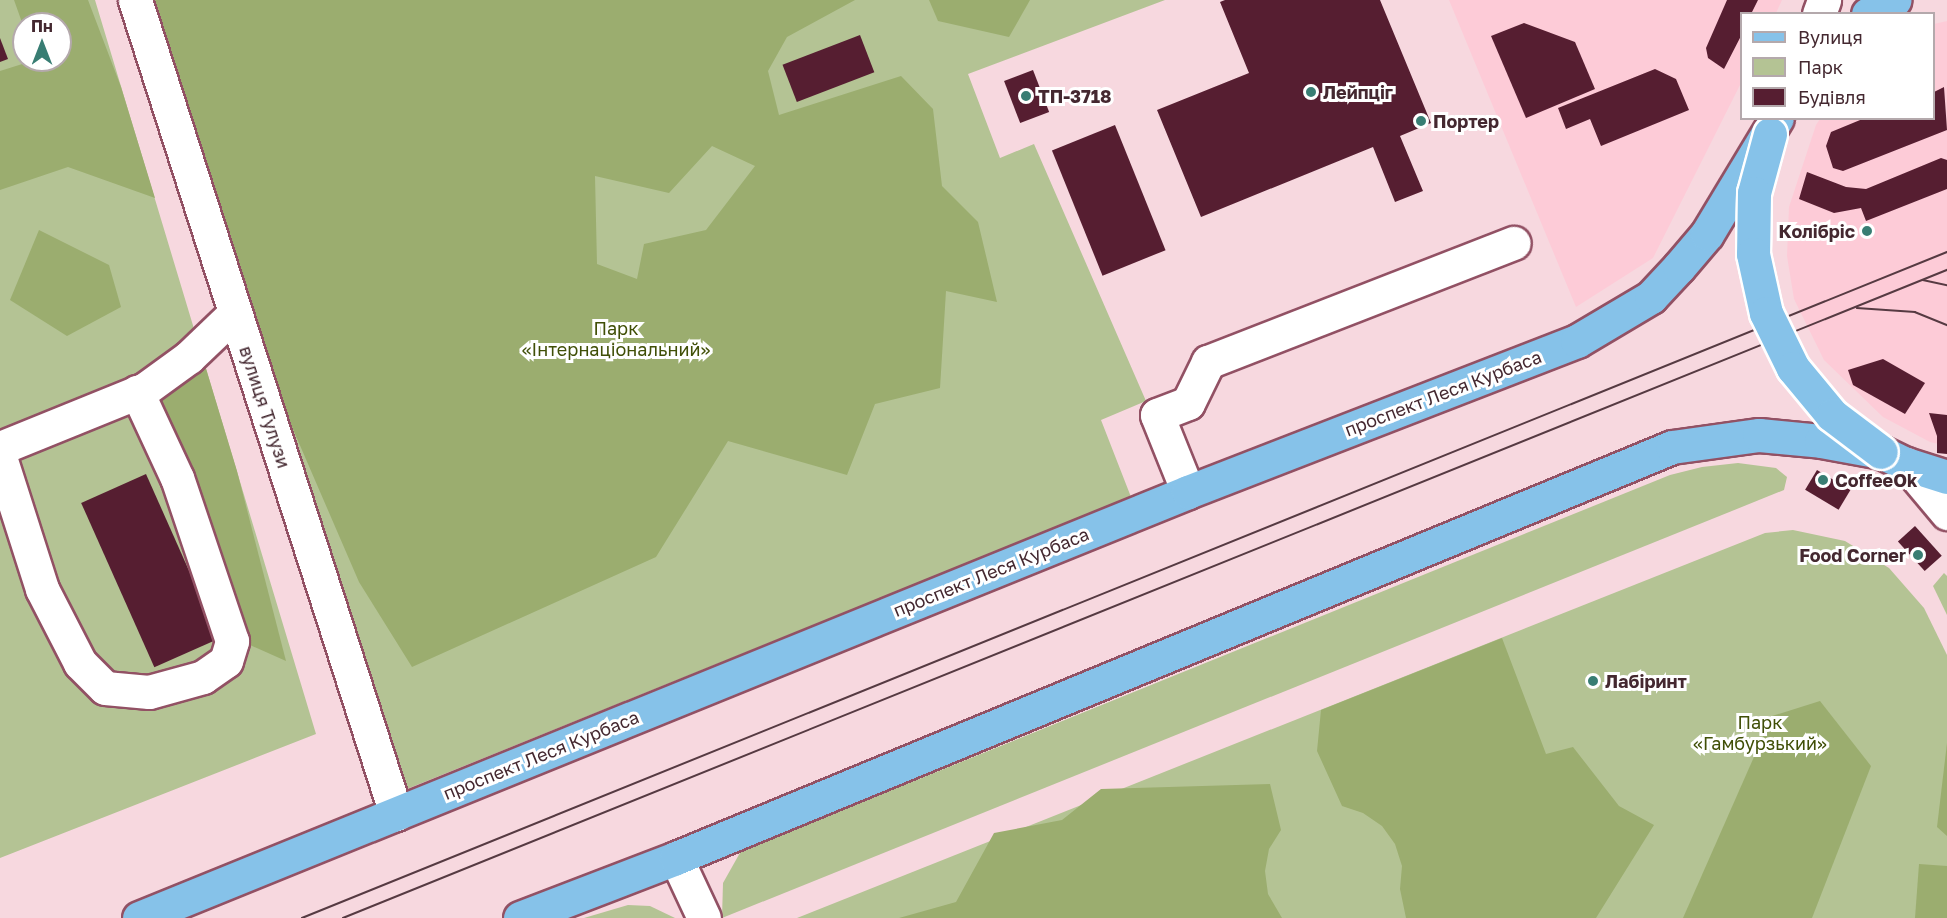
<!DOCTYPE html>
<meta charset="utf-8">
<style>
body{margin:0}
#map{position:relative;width:1947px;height:918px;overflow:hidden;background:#f7d8df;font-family:"Golos Text",sans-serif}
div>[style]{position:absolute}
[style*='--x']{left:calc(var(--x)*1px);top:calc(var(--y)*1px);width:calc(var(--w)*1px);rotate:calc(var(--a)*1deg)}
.built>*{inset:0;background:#fdcbd7}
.green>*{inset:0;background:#b4c394}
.forest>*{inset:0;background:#9bad6f}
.building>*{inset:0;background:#561e31;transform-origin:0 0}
.roads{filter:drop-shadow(2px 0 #925164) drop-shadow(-2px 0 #925164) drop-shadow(0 2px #925164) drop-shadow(0 -2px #925164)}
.minor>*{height:33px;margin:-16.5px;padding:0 16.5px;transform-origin:16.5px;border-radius:16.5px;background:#fff}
.major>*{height:33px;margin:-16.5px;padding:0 16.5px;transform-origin:16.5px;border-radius:16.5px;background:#86c2e9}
.tram>*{height:1.5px;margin:-0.75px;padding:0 0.75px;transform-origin:0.75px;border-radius:0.75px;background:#563a42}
.bridges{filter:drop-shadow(2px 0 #fff) drop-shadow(-2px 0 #fff) drop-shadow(0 2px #fff) drop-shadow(0 -2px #fff)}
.major-bridge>*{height:33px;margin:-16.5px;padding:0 16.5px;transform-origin:16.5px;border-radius:16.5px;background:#86c2e9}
.dots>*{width:16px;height:16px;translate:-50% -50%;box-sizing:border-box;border:3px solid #fff;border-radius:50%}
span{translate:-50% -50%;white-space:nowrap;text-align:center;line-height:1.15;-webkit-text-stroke:6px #fff;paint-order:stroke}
.poi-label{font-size:18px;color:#442830;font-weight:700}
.left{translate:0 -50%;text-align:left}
.right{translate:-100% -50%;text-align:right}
.park-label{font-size:18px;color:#404f07}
.street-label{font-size:18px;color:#442830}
.legend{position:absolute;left:1740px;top:12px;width:195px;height:108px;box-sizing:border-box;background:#fff;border:2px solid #b4a9ac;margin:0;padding:8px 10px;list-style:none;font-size:18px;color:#442830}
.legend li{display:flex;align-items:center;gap:12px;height:30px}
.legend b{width:30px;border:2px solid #b4a9ac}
.north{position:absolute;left:12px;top:12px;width:60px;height:60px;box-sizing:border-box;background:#fff;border:2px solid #b4a9ac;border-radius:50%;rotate:0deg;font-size:16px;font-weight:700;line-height:24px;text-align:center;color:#442830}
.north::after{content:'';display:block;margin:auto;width:21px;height:27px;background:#387d73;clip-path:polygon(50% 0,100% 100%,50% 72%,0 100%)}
</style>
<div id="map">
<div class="built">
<i style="clip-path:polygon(1449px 0,1782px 0,1776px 13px,1742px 14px,1741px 83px,1653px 258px,1576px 307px)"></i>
<i style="clip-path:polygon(1947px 21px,1947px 446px,1930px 442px,1883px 417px,1824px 360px,1794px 299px,1787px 256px,1789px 207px,1816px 125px,1820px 119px,1934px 118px,1934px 24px)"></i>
</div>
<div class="green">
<i style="clip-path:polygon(evenodd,0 0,95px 0,316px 734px,0 858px,0 0,24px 24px,60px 24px,60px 60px,24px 60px,24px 24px)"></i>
<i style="clip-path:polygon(153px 0,1165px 0,968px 74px,1000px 158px,1034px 144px,1146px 401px,1101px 420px,1131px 497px,402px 791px)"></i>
<i style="clip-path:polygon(1738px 463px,1776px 468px,1787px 477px,1784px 490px,722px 918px,723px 883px,741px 851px,1670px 475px,1702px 467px)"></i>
<i style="clip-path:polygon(1793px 530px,1845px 541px,1889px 568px,1924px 608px,1947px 655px,1947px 918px,797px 918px,1765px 533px)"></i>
<i style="clip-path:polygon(1944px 573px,1947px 576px,1947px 615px,1933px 586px)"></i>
<i style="clip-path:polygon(628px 905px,650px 906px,675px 918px,584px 918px)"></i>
</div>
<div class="forest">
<i style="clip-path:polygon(14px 0,88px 0,121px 87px,155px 198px,68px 167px,0 190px,0 71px,35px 60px,60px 60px,60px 24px,24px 24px,24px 28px)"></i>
<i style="clip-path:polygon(evenodd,155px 0,855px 0,787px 37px,768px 71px,779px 115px,901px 76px,933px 109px,942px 186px,978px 222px,997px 302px,946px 291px,940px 388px,875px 404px,847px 475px,728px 441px,656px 557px,412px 667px,359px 582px,251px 332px,155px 0,712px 146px,755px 166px,706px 230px,644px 244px,637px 279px,597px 264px,595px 176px,669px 193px,712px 146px)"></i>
<i style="clip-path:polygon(929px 0,1030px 0,1009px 37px,938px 21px)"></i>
<i style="clip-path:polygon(39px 230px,109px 265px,121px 307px,67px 336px,10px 300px)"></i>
<i style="clip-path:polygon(201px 352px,237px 471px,286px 661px,241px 641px,148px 400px)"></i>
<i style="clip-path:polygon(1502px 638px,1546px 754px,1573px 747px,1619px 806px,1654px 825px,1596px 918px,1406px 918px,1400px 889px,1402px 866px,1395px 844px,1382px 826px,1363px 813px,1342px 806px,1317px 751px,1321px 710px)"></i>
<i style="clip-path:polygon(1820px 701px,1871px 766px,1812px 918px,1683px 918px,1772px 716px)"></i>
<i style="clip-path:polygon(1947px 743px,1947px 836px,1937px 827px)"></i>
<i style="clip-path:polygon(1270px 784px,1281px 830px,1269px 849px,1265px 871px,1268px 894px,1282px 918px,899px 918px,956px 902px,994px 833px,1062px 820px,1101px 789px)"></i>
<i style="clip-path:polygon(1919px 864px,1947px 866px,1947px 918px,1915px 918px)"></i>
</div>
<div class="building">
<i style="clip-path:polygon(1225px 0,1380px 0,1431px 123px,1400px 136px,1423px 191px,1395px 202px,1373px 147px,1201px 217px,1157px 110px,1249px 73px,1220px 2px)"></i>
<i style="clip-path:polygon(1727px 0,1758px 0,1751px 14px,1742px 14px,1742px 34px,1724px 69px,1708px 58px,1706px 48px)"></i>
<i style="clip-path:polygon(1524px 23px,1575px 42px,1595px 89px,1526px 118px,1491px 36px)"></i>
<i style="left:860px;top:35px;width:40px;height:83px;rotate:69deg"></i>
<i style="clip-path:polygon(0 38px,8px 59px,0 62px)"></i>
<i style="clip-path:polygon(1655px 69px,1676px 79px,1689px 110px,1601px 146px,1590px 119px,1566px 129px,1558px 108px)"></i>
<i style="left:1033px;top:70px;width:45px;height:31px;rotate:69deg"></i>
<i style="clip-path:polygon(1944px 87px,1947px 130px,1843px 171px,1833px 168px,1826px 146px,1831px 132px,1865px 118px,1934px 118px,1934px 92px)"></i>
<i style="left:1115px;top:125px;width:135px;height:68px;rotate:68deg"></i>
<i style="clip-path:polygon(1941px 158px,1947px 160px,1947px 189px,1866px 221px,1861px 208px,1834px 213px,1799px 199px,1807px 172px,1846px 187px,1866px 189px)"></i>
<i style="clip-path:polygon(1883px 359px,1925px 383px,1905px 414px,1853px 385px,1848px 370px)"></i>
<i style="clip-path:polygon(1929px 413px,1947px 415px,1947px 454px,1937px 453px,1937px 436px)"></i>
<i style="left:1817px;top:470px;width:39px;height:23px;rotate:31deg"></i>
<i style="left:146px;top:474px;width:180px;height:71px;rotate:66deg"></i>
<i style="left:1915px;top:526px;width:40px;height:23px;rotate:48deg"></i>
</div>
<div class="roads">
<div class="minor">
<i style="--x:135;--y:0;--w:855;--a:72.22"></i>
<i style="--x:1819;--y:14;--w:15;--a:-70"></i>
<i style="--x:0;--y:448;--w:157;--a:-22.1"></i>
<i style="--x:145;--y:389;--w:54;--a:-36"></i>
<i style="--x:189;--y:357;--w:62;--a:-43.7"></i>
<i style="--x:0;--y:457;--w:139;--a:72.3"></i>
<i style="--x:42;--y:589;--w:83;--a:62.8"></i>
<i style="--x:80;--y:663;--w:35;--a:45"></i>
<i style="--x:105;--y:688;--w:44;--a:5.2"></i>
<i style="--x:149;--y:692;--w:56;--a:-15.5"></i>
<i style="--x:203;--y:677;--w:28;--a:-35"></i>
<i style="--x:226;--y:661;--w:21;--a:-73"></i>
<i style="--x:232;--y:641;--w:172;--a:-108.6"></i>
<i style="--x:177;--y:478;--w:95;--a:-114.9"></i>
<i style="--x:1906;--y:464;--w:64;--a:50.1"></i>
<i style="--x:1188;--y:492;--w:83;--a:-111.9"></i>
<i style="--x:1157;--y:415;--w:33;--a:-21"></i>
<i style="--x:1188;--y:403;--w:46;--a:-64"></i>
<i style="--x:1208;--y:362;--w:328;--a:-21.3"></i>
<i style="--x:676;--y:858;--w:66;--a:65"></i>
</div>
<div class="major">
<i style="--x:1868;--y:14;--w:30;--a:-28"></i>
<i style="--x:139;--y:918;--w:1132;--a:-22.1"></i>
<i style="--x:1188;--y:492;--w:417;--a:-21.2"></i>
<i style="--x:1577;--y:341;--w:86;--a:-30.7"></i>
<i style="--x:1651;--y:297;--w:41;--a:-47"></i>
<i style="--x:1679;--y:267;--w:43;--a:-49.7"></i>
<i style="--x:1707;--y:234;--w:135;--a:-58.9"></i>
<i style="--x:520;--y:918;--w:167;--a:-21"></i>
<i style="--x:676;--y:858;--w:1077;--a:-22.42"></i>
<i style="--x:1672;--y:447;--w:88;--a:-7.9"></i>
<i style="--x:1759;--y:435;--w:62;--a:5.5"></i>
<i style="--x:1821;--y:441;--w:61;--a:10.4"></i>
<i style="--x:1881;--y:452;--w:28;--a:26"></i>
<i style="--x:1906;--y:464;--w:43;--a:17.6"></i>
</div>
</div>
<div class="tram">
<i style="--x:1923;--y:280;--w:25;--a:12"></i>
<i style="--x:1857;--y:308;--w:58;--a:3.9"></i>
<i style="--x:1915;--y:312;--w:35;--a:22"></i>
<i style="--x:302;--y:918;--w:1775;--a:-22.04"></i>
<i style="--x:343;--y:918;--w:1730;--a:-22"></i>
</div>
<div class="bridges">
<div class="major-bridge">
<i style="--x:1770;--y:134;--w:61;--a:105.2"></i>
<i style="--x:1754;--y:193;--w:61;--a:90.9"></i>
<i style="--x:1753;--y:254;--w:60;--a:77.6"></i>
<i style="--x:1766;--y:313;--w:61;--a:63.9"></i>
<i style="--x:1793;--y:368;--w:61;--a:50.3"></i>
<i style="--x:1832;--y:415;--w:61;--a:37.1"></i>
</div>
</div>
<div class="dots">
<i style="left:1311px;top:92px;background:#387d73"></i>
<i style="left:1026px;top:96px;background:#387d73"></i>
<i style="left:1421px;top:121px;background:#387d73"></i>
<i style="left:1867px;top:231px;background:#387d73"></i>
<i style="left:1823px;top:480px;background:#387d73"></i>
<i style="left:1918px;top:555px;background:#387d73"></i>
<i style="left:1593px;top:681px;background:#387d73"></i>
</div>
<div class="poi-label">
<span class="left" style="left:1323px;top:92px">Лейпціг</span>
<span class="left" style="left:1038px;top:96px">ТП-3718</span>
<span class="left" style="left:1433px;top:121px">Портер</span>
<span class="right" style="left:1855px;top:231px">Колібріс</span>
<span class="left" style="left:1835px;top:480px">CoffeeOk</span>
<span class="right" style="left:1906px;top:555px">Food Corner</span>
<span class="left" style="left:1605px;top:681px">Лабіринт</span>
</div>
<div class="park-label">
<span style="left:616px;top:339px">Парк<br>«Інтернаціональний»</span>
<span style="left:1760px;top:733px">Парк<br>«Гамбурзький»</span>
</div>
<div class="street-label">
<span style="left:1443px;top:393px;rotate:-21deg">проспект Леся Курбаса</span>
<span style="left:265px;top:407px;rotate:72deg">вулиця Тулузи</span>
<span style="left:991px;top:572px;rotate:-22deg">проспект Леся Курбаса</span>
<span style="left:541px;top:755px;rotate:-22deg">проспект Леся Курбаса</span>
</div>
<ul class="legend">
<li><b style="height:8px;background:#86c2e9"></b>Вулиця</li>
<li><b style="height:16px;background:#b4c394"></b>Парк</li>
<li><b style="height:16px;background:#561e31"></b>Будівля</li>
</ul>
<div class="north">Пн</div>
</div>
